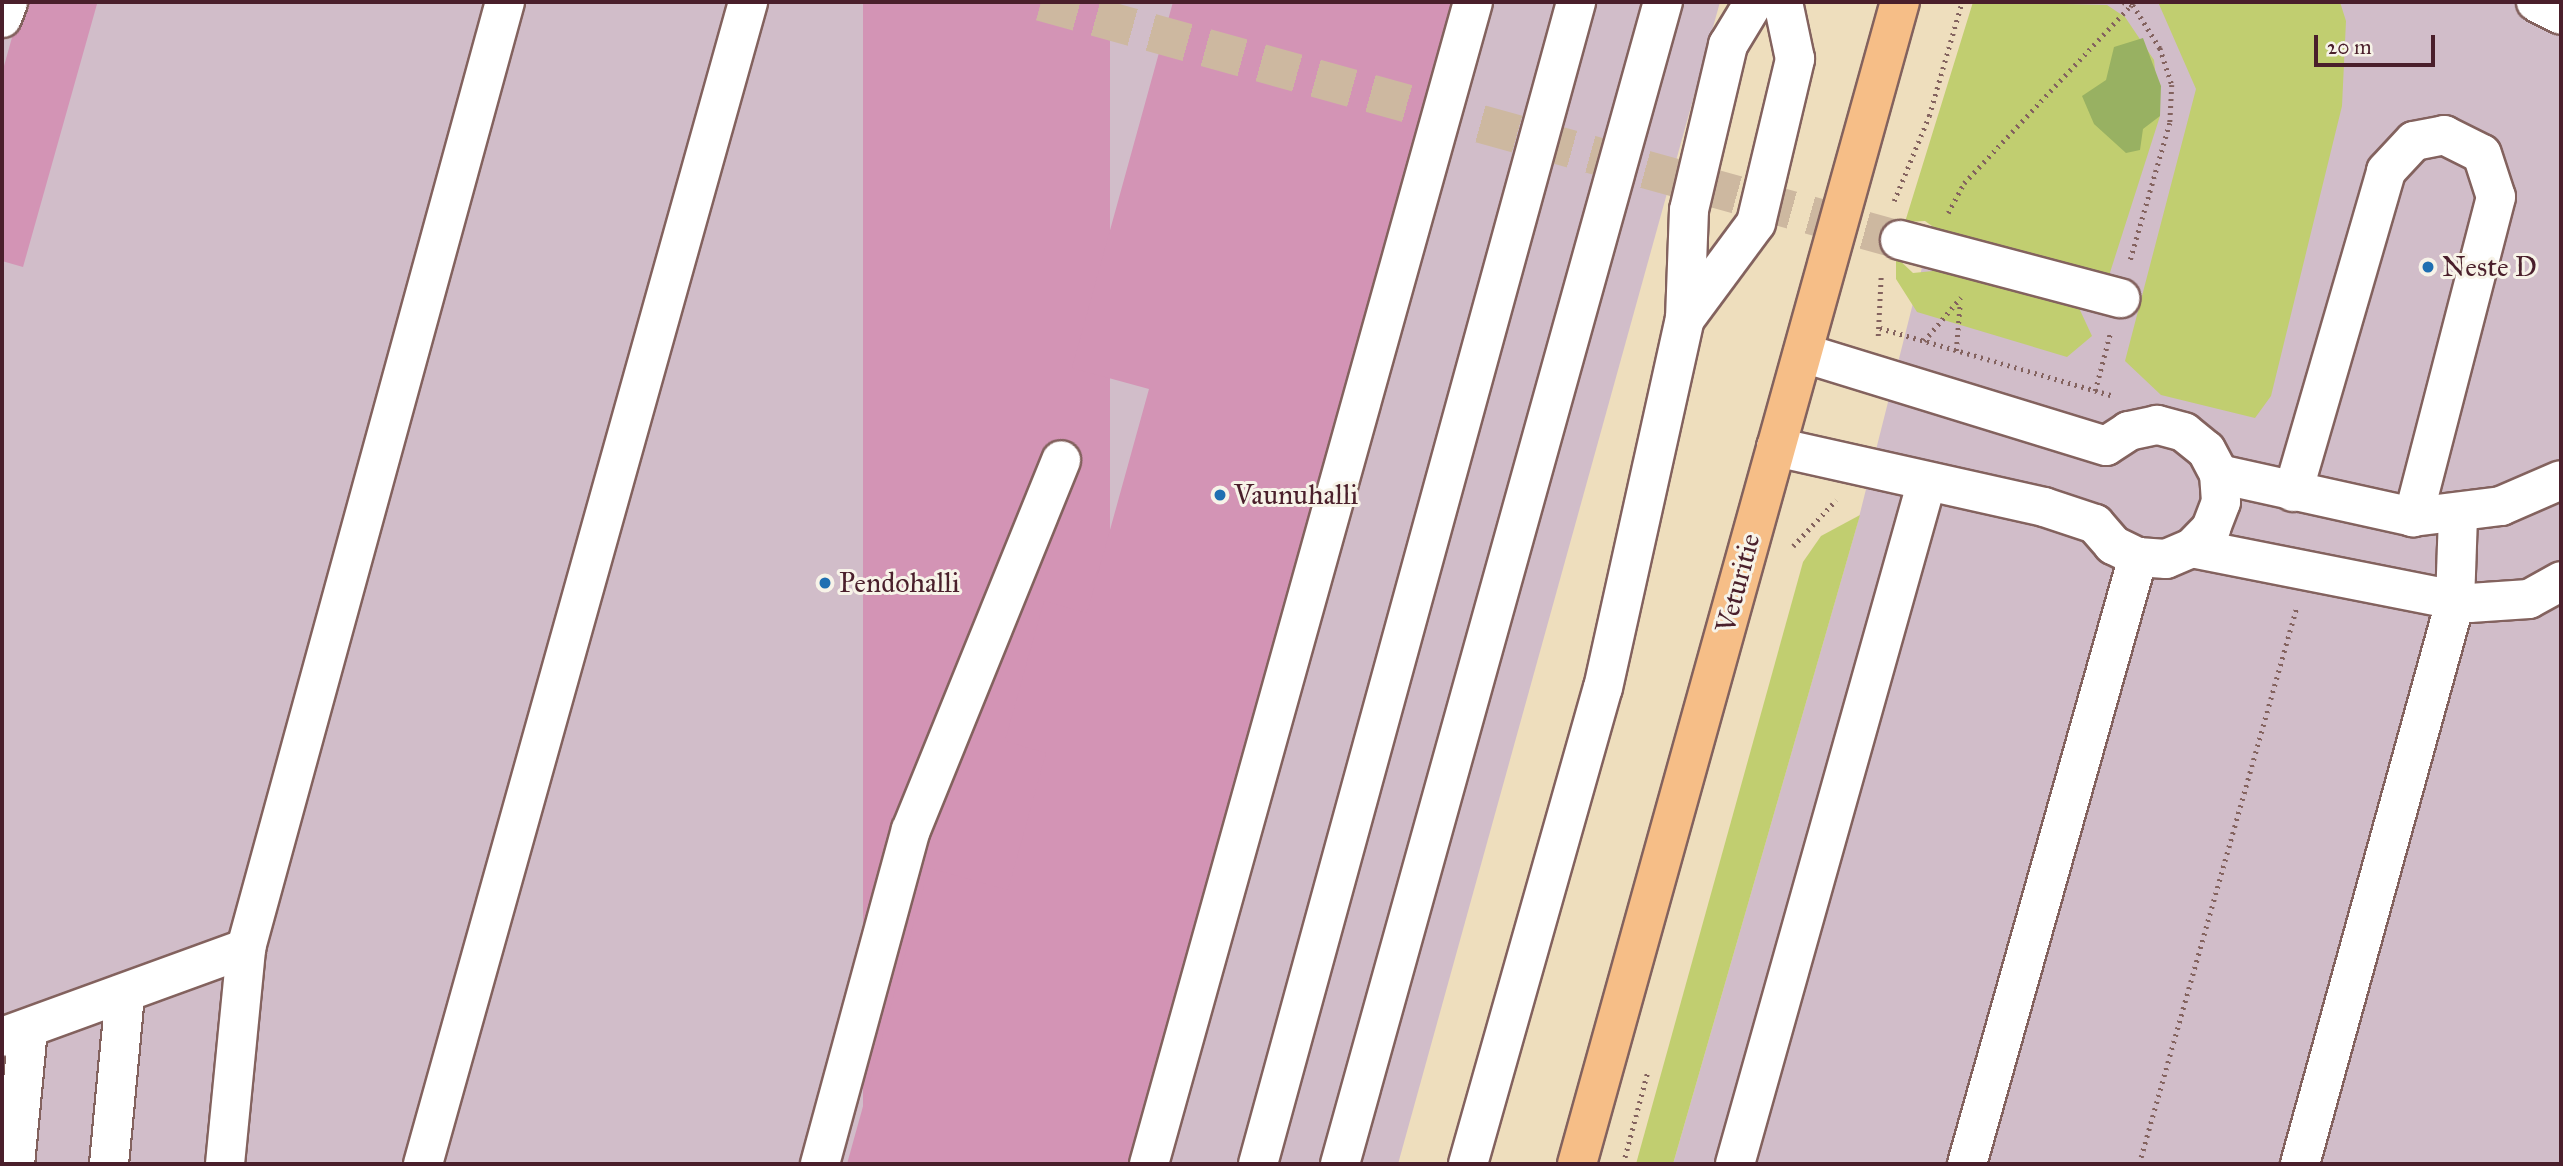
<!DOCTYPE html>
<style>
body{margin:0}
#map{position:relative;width:2563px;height:1166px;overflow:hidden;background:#eedebd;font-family:"IM FELL Great Primer",serif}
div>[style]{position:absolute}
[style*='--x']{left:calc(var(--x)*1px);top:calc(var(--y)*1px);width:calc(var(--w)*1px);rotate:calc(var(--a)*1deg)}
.industrial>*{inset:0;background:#d1bdc9}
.green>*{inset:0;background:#c1ce70}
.forest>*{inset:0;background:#98b162}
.building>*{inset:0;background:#d394b5;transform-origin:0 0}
.minor-tunnel>*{height:38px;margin-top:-19px;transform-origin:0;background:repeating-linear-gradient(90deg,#cdb8a0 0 38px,transparent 0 57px)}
.path>*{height:4.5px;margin-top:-2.25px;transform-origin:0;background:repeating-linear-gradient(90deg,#83625e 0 2px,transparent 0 7px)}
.roads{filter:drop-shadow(2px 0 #83625e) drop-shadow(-2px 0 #83625e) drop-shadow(0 2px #83625e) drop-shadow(0 -2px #83625e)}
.minor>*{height:38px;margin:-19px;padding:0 19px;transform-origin:19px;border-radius:19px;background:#fff}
.major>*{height:38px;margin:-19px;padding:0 19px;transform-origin:19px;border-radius:19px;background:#f6be87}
.dots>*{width:19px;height:19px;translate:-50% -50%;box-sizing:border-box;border:4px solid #f7f3e8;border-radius:50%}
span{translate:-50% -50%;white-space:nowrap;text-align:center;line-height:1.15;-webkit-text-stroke:6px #f7f3e8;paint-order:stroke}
.poi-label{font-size:28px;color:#4a1f2b}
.left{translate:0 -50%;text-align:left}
.street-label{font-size:28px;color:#4a1f2b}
.frame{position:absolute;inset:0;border:4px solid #4a1f2b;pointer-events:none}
.scale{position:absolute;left:2314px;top:35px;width:121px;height:32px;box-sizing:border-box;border:4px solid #4a1f2b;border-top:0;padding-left:9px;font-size:21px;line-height:24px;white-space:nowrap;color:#4a1f2b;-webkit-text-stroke:5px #f7f3e8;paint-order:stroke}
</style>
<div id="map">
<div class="industrial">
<i style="clip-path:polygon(2px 2px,1720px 2px,1398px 1164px,2px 1164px)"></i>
<i style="clip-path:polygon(1989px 2px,2561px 2px,2561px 1164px,1673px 1164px,1857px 525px)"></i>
</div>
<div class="green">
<i style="clip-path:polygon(1973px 2px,2107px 5px,2125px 17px,2154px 60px,2160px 116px,2107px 282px,1957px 244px,1925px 221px,1905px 222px)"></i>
<i style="clip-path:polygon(2158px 2px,2340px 2px,2346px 21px,2342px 106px,2271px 396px,2255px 418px,2161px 395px,2125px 361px,2196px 89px)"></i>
<i style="clip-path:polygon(1896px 257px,1913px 273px,1943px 270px,2062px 300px,2079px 308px,2092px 336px,2067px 357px,1917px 312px,1896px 279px)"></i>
<i style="clip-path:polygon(1860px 515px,1673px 1164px,1636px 1164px,1803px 562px,1821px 536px)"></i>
</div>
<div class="forest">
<i style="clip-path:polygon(2143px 38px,2161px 86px,2160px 116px,2143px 129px,2140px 150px,2126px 153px,2094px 124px,2082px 96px,2106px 80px,2114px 47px)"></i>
</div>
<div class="building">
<i style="clip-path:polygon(22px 2px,97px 4px,23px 267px,2px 261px,2px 73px)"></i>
<i style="left:863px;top:2px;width:247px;height:1206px"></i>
<i style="clip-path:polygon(1173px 2px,1456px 2px,1136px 1164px,847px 1164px,929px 868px,1008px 890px,1046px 753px,1005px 741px,1044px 601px,1087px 613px,1149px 389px,1072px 368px)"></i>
</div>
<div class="minor-tunnel">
<i style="--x:1041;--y:2;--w:891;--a:15.49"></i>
</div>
<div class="path">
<i style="--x:2123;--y:2;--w:10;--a:17"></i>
<i style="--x:2133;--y:5;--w:51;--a:57.9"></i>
<i style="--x:2160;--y:48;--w:39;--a:72"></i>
<i style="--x:2172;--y:85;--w:38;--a:93"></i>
<i style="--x:2170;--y:123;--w:145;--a:106.1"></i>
<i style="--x:1894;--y:201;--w:92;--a:-67.6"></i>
<i style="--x:1929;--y:116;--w:119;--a:-73.9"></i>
<i style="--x:1948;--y:213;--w:34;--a:-62"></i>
<i style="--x:1964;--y:183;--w:247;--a:-46.8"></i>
<i style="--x:1880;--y:328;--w:241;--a:16.2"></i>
<i style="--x:1878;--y:336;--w:62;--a:-87.2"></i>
<i style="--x:1924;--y:341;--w:57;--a:-49.9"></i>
<i style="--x:1956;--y:351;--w:48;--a:-85.2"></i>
<i style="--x:2095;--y:391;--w:59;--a:-75.3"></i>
<i style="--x:1793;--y:546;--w:63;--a:-46.9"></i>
<i style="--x:1623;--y:1164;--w:97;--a:-75.1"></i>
<i style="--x:2139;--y:1164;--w:577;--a:-74.2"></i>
</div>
<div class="roads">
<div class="minor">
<i style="--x:2536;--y:2;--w:28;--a:27"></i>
<i style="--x:2;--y:18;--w:17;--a:-69"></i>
<i style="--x:1900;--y:240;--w:228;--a:14.8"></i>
<i style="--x:1685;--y:319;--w:119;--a:-53.5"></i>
<i style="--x:1756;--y:223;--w:169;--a:-76.6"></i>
<i style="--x:1795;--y:59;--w:58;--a:-101.9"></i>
<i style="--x:1776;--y:447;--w:275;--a:12.6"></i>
<i style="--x:2044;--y:507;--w:54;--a:18.4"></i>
<i style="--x:2095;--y:524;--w:28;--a:49"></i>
<i style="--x:2113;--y:545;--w:28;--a:26"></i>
<i style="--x:2138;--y:557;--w:28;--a:4"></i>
<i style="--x:2166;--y:559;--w:28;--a:-23"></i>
<i style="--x:2192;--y:548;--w:28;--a:-46"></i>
<i style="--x:2211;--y:528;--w:28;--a:-69"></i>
<i style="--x:2221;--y:502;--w:28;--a:-94"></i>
<i style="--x:2219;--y:474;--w:27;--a:-118"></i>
<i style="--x:2206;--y:450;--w:28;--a:-141"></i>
<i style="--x:2184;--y:432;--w:28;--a:-165"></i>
<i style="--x:2157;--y:425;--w:29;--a:168"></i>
<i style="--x:2129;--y:431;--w:27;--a:147"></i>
<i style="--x:2106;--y:446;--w:317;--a:-162.9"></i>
<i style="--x:2219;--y:474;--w:199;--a:12.5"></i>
<i style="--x:2413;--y:517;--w:89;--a:-7.1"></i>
<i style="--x:2501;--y:506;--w:65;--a:-23.4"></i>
<i style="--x:2293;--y:492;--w:334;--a:-73.8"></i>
<i style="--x:2386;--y:171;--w:41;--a:-47"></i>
<i style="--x:2414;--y:141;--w:31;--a:-11"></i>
<i style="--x:2444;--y:135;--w:42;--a:26.6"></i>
<i style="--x:2482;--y:154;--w:45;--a:72"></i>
<i style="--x:2496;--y:197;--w:331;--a:104.5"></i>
<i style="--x:2192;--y:548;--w:283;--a:11.2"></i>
<i style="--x:2470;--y:603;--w:59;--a:-3.9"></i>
<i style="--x:2529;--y:599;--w:37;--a:-29"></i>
<i style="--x:2;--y:1037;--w:260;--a:-20"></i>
<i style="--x:15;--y:1164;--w:136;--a:-84.5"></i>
<i style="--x:109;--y:1164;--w:170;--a:-84.6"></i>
<i style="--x:225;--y:1164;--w:217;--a:-84.4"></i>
<i style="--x:246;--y:948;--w:981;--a:-74.69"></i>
<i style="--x:423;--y:1164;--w:1207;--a:-74.37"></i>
<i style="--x:820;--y:1164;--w:346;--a:-74.8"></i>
<i style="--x:911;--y:830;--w:399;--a:-67.9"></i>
<i style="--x:1149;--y:1164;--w:1206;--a:-74.42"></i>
<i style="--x:1258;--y:1164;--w:1205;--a:-74.69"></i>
<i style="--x:1340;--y:1164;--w:1206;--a:-74.47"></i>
<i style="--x:1468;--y:1164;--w:495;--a:-74.2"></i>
<i style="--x:1603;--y:688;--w:378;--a:-77.5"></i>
<i style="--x:1685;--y:319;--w:109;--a:-87.9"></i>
<i style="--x:1689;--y:210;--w:170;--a:-76.7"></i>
<i style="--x:1728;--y:45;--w:50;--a:-58.8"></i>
<i style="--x:1735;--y:1164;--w:709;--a:-74.3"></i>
<i style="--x:1967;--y:1164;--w:631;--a:-74.27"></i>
<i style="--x:2300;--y:1164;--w:583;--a:-74.58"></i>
<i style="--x:2455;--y:602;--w:87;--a:-88"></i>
</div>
<div class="major">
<i style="--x:1577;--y:1164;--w:1206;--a:-74.47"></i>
</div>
</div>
<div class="dots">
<i style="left:2428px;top:267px;background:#1f6fb2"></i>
<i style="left:1220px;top:495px;background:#1f6fb2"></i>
<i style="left:825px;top:583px;background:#1f6fb2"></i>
</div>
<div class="poi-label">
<span class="left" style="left:2442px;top:267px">Neste D</span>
<span class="left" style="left:1234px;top:495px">Vaunuhalli</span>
<span class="left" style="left:839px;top:583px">Pendohalli</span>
</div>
<div class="street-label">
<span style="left:1738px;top:583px;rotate:-75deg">Veturitie</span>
</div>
<div class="frame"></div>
<div class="scale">20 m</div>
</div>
